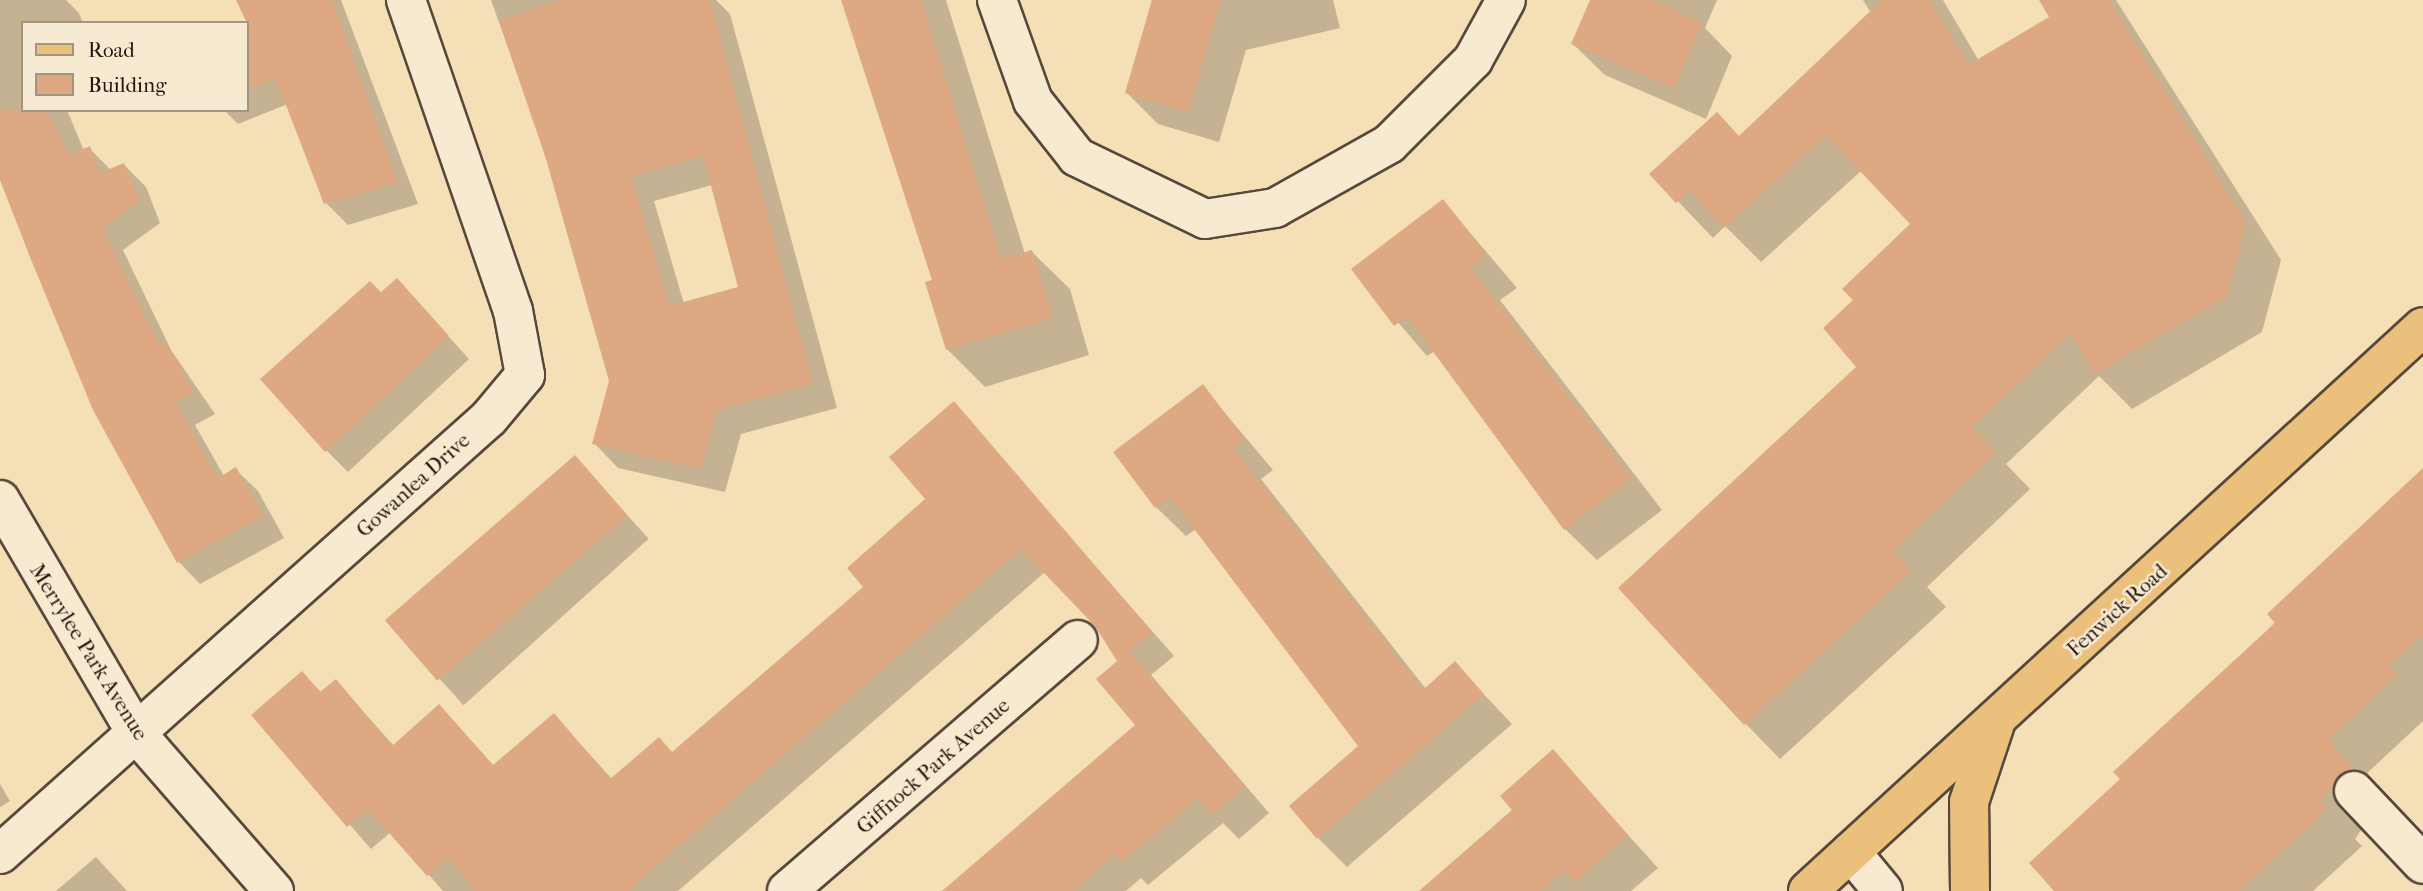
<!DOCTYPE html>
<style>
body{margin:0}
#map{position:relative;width:2423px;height:891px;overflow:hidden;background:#f5dfb7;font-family:"IM FELL French Canon",serif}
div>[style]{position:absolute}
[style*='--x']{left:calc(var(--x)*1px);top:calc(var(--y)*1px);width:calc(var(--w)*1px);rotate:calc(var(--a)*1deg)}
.shadow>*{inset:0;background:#0003;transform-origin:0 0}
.building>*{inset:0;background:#dda882;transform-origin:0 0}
.roads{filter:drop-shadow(2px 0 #56483b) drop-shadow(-2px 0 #56483b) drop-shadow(0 2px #56483b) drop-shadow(0 -2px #56483b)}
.minor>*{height:38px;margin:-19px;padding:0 19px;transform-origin:19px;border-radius:19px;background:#f8ead0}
.primary>*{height:38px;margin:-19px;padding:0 19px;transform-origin:19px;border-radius:19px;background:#eac07c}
span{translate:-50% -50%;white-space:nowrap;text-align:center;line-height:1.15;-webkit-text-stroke:5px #f8ead0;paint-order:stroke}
.street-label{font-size:21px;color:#211612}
.legend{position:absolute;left:21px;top:21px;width:228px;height:91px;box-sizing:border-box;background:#f8ead0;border:2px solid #a29584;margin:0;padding:9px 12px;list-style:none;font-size:21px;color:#211612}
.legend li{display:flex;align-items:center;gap:14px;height:35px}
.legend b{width:35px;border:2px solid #a29584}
</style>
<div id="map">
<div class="shadow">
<i style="clip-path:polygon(0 0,66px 0,79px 13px,83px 23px,23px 23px,23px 110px,67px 110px,84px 151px,90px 149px,111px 170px,124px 165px,146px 187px,160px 223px,123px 250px,171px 350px,215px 414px,195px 425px,224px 476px,236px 470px,258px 491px,284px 538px,200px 584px,179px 562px,96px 413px,0 173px)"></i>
<i style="clip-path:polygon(238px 0,341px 0,418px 204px,348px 225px,326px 203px,288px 104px,238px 124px,224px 110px,247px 110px,247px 37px,252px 35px)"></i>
<i style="clip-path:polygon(evenodd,491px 0,716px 0,730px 14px,837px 408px,741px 434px,725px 492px,618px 468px,594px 443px,610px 381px,548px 159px,491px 0,712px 185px,740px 288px,684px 304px,654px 201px,712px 185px)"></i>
<i style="clip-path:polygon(843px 0,946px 0,1025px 254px,1032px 252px,1070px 289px,1089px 355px,985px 387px,947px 349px,934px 281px)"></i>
<i style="clip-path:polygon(1152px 0,1333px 0,1340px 28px,1246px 50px,1219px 142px,1158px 124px,1127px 93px)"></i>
<i style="clip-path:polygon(1592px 0,1717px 0,1705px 28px,1732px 56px,1706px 119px,1605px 75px,1573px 44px)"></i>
<i style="clip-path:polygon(1863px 0,1943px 0,1979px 61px,2052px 17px,2041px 0,2116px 0,2281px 260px,2262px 332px,2132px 409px,2099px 376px,2006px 464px,2030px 489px,1927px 587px,1946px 607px,1780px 759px,1745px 723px,1858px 367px,1855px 300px,1913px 224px,1862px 170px,1761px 262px,1725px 226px,1713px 238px,1652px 174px,1740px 137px,1871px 13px)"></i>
<i style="clip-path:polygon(1443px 201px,1517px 288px,1500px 300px,1662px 510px,1597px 560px,1565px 529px,1435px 351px,1427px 356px,1353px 270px)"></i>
<i style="clip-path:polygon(397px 280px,469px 359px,348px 472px,326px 450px,381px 294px)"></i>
<i style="clip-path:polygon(1203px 387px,1273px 470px,1261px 479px,1426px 689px,1455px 664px,1512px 724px,1347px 867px,1318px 838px,1360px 747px,1196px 529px,1186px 536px,1156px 507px)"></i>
<i style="clip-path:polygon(953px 404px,1174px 656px,1151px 675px,1269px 813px,1239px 839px,1223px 823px,1148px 885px,1141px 878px,1126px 891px,945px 891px,1137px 725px,1119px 660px,1096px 625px,1045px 572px,678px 891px,443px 891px,391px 832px,371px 849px,254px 715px,302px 673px,322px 693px,336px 681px,394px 746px,439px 707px,494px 766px,554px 715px,612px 779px,673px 754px,865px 587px,927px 500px)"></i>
<i style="left:575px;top:457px;width:110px;height:249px;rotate:48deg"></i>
<i style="clip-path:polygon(2423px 470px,2423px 721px,2363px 777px,2374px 811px,2355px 839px,2362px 846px,2313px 891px,2056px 891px,2123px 779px)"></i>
<i style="clip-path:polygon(1553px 752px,1658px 868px,1631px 891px,1422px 891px,1515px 810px)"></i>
<i style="clip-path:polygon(0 784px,10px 801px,0 807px)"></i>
<i style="clip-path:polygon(96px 857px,127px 891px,56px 891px)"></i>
</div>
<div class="building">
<i style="clip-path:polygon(236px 0,332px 0,398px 183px,324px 204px,276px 79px,247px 90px,247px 23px)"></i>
<i style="clip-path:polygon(evenodd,561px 0,710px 0,813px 384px,717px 410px,701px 469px,592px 444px,609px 381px,546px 159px,499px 21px,561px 0,703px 156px,738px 287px,669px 306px,631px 176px,703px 156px)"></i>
<i style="clip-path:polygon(841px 0,921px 0,1001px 259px,1032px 250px,1053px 318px,946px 350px,925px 282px,932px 280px)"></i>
<i style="clip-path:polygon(1152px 0,1221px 0,1188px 112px,1125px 93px)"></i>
<i style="clip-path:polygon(1590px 0,1652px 0,1702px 23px,1674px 88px,1571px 44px)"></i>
<i style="clip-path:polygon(1882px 0,1930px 0,1968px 65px,2049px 17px,2039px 0,2109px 0,2246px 223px,2227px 296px,2095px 374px,2071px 333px,1972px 427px,1996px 453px,1893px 550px,1911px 571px,1744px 725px,1618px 588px,1856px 367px,1823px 328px,1853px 300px,1842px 289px,1910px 224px,1826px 135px,1724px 228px,1690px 191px,1676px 203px,1649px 174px,1717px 112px,1739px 136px)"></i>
<i style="clip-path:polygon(0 110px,45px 110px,70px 155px,90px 146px,100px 173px,124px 163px,140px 201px,102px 228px,159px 345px,166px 342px,194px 392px,175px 403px,218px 478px,236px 467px,263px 516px,177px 563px,93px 410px,30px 257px,0 180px)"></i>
<i style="clip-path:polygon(1443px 199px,1487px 255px,1470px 268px,1632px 478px,1564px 530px,1407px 316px,1394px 326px,1351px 269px)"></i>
<i style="clip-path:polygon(397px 278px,449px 336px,325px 452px,260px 379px,370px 281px,381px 292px)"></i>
<i style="clip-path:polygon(1203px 384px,1245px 440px,1233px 449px,1423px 690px,1455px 661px,1484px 694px,1317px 839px,1289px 806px,1358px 746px,1170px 497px,1155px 508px,1113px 452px)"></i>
<i style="clip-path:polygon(954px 401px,1152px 632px,1117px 661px,1095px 626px,1021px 549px,627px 891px,476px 891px,448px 858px,427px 876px,368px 809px,347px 827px,251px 715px,302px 671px,320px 692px,336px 679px,392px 746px,439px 704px,493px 765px,554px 713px,610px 779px,659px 737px,672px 752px,863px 587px,847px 568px,925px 499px,889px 457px)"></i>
<i style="left:575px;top:455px;width:80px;height:252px;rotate:49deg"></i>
<i style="clip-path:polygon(2423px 468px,2423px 634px,2389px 666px,2397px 675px,2328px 740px,2355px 770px,2340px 775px,2320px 802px,2328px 809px,2238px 891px,2054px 891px,2029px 863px,2120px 779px,2113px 772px,2275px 623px,2267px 614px)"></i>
<i style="clip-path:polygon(1129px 651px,1245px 787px,1212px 815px,1198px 798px,1122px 862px,1115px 854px,1073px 891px,942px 891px,1135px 725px,1096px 679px)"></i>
<i style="clip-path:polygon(1553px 749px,1628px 835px,1575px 882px,1564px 870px,1540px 891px,1419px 891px,1512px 810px,1500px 796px)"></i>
</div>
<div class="roads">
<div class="minor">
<i style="--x:997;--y:0;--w:107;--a:70.4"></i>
<i style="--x:1033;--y:101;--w:71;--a:51.8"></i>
<i style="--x:1077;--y:157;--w:142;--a:25.8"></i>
<i style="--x:1205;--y:219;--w:71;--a:-8.9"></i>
<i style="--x:1275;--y:208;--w:131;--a:-29.3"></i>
<i style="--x:1389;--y:144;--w:119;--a:-45"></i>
<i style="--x:1473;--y:60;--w:68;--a:-61.2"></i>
<i style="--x:0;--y:500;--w:270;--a:59.7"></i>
<i style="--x:136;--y:733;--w:210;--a:48.9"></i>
<i style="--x:2354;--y:791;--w:100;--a:46.6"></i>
<i style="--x:1851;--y:852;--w:50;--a:50.6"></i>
<i style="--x:0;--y:854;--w:655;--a:-41.72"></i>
<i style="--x:489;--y:418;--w:56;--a:-50.1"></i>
<i style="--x:525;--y:375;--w:65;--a:-100.6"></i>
<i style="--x:513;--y:311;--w:329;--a:-109"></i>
<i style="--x:787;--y:891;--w:384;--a:-40.8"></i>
</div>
<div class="primary">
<i style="--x:1808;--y:891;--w:834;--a:-42.52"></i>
<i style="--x:1970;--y:891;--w:89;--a:-90.6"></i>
<i style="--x:1969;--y:802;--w:85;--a:-71.6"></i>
</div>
</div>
<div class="street-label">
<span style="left:413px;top:485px;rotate:-42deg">Gowanlea Drive</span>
<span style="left:2117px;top:610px;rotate:-42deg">Fenwick Road</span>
<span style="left:89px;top:652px;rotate:58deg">Merrylee Park Avenue</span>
<span style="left:933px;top:766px;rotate:-41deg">Giffnock Park Avenue</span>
</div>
<ul class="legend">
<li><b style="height:9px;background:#eac07c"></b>Road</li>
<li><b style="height:19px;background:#dda882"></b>Building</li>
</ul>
</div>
